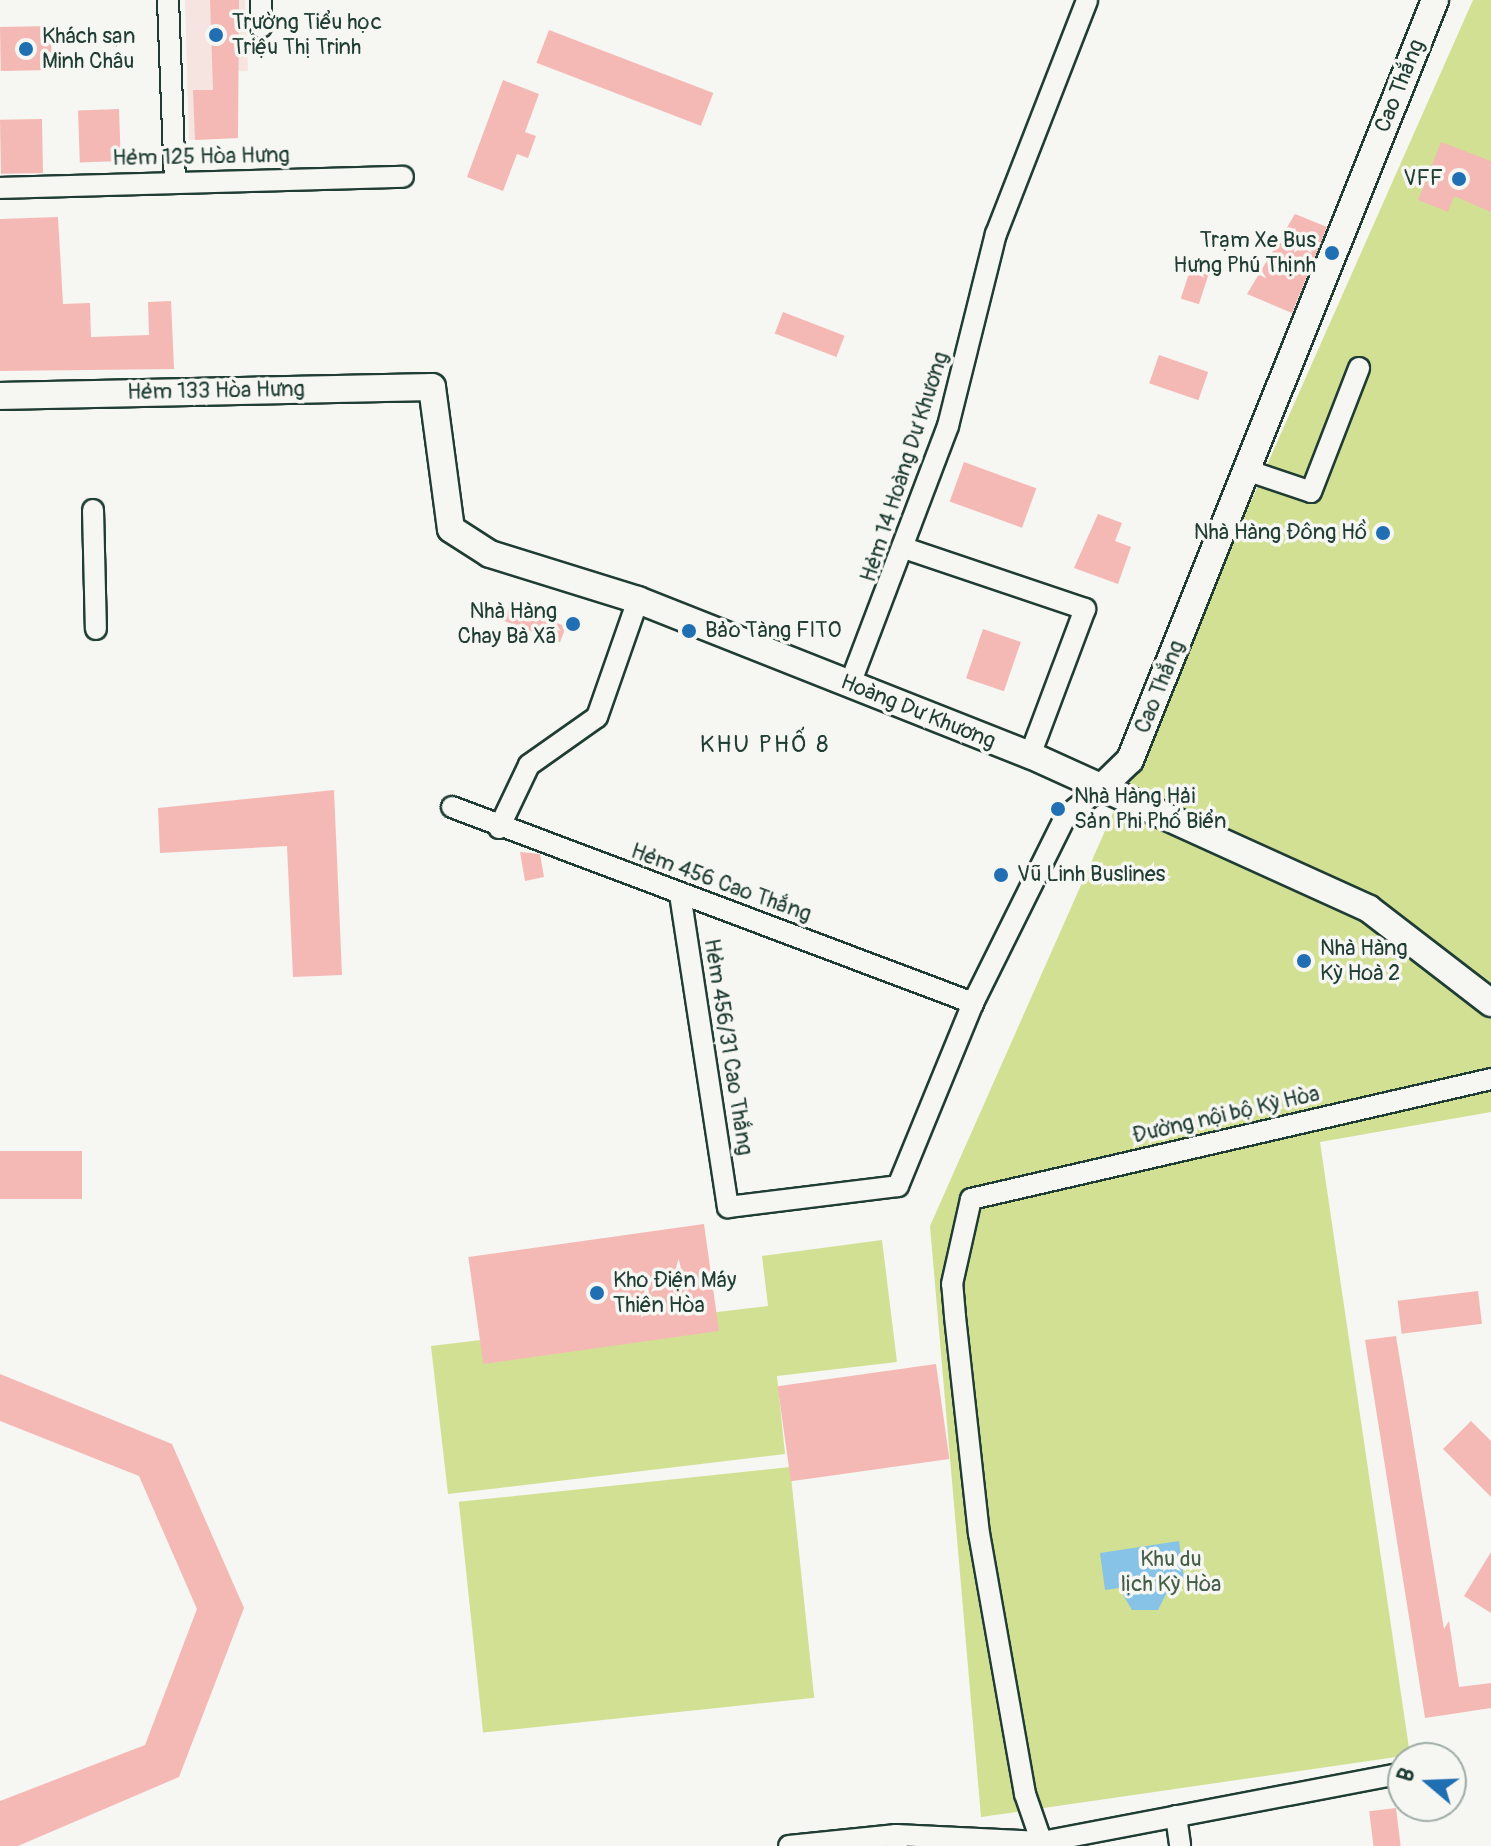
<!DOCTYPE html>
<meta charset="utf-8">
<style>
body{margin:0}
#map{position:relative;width:1491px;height:1846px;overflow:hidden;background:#f6f6f2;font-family:Pangolin,sans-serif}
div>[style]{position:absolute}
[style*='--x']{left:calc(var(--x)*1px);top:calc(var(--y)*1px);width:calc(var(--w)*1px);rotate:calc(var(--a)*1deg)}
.built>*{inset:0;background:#f6e4e0}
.green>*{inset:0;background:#d2e093;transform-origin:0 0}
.water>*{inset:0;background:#87c3e7}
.building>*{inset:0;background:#f5b9b5;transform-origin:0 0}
.roads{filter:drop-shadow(2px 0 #1f3d34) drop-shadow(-2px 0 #1f3d34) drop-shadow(0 2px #1f3d34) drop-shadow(0 -2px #1f3d34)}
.minor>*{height:20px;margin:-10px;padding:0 10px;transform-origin:10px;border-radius:10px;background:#f6f6f2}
.tertiary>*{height:26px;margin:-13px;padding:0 13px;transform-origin:13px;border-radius:13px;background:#f6f6f2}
.dots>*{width:22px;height:22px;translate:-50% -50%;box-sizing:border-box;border:4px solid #f6f6f2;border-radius:50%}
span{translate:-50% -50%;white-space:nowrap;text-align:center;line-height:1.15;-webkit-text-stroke:7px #f6f6f2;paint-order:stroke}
.poi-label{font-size:22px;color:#1f3d34}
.left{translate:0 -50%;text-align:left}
.right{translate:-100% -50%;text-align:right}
.street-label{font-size:22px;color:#1f3d34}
.park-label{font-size:22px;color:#435e47}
.neighbourhood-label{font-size:24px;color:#1f3d34;letter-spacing:2px}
.north{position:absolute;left:1387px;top:1742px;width:80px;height:80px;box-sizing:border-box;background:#f6f6f2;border:2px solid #a0aca6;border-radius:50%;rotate:289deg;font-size:22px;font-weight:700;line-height:32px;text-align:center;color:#1f3d34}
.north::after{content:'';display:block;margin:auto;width:28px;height:36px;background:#1f6fb2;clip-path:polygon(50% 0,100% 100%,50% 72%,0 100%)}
</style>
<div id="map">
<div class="built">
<i style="clip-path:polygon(185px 0,245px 0,248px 71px,238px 71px,238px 138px,189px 140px)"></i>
</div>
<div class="green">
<i style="clip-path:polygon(1473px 0,1491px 0,1491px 1112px,1320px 1142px,1410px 1755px,981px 1817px,930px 1226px)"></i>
<i style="clip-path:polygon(882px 1240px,897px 1362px,777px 1376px,785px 1454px,448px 1494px,431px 1346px,768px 1306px,762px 1256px)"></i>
<i style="left:790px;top:1467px;width:232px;height:333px;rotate:84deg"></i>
</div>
<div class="water">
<i style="clip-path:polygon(1179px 1541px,1184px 1578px,1173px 1580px,1158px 1610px,1132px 1610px,1119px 1588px,1105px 1590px,1100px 1553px)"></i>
</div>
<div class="building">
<i style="clip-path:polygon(210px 0,239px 0,238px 138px,195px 140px,193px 90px,213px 90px)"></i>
<i style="left:51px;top:26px;width:44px;height:51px;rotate:89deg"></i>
<i style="left:549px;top:30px;width:176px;height:35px;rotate:21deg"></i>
<i style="clip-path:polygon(503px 80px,539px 94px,525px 132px,536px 136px,528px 158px,517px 154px,503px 191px,467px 177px)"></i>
<i style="left:119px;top:109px;width:52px;height:41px;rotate:88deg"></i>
<i style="left:42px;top:119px;width:54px;height:42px;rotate:89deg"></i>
<i style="clip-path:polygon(1441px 142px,1491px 161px,1491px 212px,1454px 196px,1448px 212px,1418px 200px)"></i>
<i style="clip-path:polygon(1295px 214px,1327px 227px,1292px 313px,1247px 294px)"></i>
<i style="clip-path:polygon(58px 217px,63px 304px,90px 303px,91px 337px,149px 335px,148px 302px,171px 301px,174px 369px,0 371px,0 219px)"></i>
<i style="left:1191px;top:267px;width:19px;height:33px;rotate:18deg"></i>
<i style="left:783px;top:312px;width:66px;height:23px;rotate:21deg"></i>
<i style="left:1159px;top:355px;width:52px;height:30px;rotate:19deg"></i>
<i style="left:964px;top:462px;width:77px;height:42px;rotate:20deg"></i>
<i style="clip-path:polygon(1098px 514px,1122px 523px,1115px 541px,1131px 547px,1118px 584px,1074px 568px)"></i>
<i style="left:510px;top:605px;width:60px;height:17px;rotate:21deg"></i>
<i style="left:983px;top:629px;width:40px;height:52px;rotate:19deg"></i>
<i style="clip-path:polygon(334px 790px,342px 975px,293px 977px,287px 846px,160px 853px,158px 808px)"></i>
<i style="clip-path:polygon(520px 852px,540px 854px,544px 877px,525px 881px)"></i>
<i style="left:82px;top:1151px;width:48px;height:82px;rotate:90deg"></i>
<i style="left:704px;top:1224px;width:108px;height:238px;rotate:82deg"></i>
<i style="left:1478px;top:1291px;width:33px;height:81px;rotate:83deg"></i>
<i style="clip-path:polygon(1396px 1336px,1444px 1629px,1449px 1621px,1459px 1687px,1491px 1683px,1491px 1708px,1425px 1718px,1365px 1340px)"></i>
<i style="left:936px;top:1364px;width:96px;height:160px;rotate:82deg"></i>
<i style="clip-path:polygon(0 1374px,172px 1444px,244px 1608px,179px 1777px,18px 1846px,0 1846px,0 1801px,145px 1745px,197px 1609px,139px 1476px,0 1421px)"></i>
<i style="clip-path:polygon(1471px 1421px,1491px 1441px,1491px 1497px,1443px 1449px)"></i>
<i style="clip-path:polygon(1491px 1552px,1491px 1613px,1464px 1596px)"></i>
<i style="left:1396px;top:1808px;width:38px;height:27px;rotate:83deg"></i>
</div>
<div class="roads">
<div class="minor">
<i style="--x:168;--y:0;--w:181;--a:87.8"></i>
<i style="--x:261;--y:0;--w:27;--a:90"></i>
<i style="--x:0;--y:188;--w:403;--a:-1.6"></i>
<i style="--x:1249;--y:471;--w:65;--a:18.7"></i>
<i style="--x:1311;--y:492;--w:133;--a:-68.8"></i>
<i style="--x:93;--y:510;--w:119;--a:88.6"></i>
<i style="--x:907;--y:549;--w:188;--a:18.6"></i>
<i style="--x:1085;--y:609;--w:156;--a:110.6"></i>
<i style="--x:850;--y:684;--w:276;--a:-69.2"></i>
<i style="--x:948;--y:426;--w:198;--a:-76"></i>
<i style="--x:996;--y:234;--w:251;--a:-68.7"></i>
<i style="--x:452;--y:807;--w:557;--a:20.62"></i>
<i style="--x:499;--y:828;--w:70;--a:-64.5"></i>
<i style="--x:529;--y:765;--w:83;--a:-35.2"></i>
<i style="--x:597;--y:717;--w:124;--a:-70.7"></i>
<i style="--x:680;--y:894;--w:317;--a:81.3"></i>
<i style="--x:728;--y:1207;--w:171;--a:-7"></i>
<i style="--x:898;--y:1186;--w:198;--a:-67.7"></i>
<i style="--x:973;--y:1003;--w:209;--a:-63.6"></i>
<i style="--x:1066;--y:816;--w:45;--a:-38.7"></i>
<i style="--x:1176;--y:1816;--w:30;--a:82"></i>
<i style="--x:896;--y:1835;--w:146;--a:2.7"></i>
<i style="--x:1042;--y:1842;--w:368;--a:-10.8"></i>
<i style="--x:789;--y:1846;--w:108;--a:-5.9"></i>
<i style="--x:896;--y:1835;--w:11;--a:85"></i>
<i style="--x:1043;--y:1846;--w:55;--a:-109.1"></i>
<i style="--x:1025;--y:1794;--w:264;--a:-100"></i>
<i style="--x:979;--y:1534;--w:219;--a:-96.3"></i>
<i style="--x:955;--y:1316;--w:32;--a:-95"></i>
<i style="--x:952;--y:1284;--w:87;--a:-77.4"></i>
<i style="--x:971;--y:1199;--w:534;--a:-12.99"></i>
</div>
<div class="tertiary">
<i style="--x:0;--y:396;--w:432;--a:-1.2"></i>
<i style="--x:432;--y:387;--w:143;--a:82.4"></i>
<i style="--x:451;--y:529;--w:46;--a:32.7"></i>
<i style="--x:490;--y:554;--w:155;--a:17.3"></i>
<i style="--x:638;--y:600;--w:422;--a:21.6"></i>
<i style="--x:1030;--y:755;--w:372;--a:24.4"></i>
<i style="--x:1369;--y:909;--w:154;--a:37.6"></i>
<i style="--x:1101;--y:788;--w:40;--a:-44"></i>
<i style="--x:1130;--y:760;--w:819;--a:-68.13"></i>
</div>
</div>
<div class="dots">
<i style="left:216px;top:35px;background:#1f6fb2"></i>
<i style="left:26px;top:49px;background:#1f6fb2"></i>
<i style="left:1459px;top:179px;background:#1f6fb2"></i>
<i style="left:1332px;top:253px;background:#1f6fb2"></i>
<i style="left:1383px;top:533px;background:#1f6fb2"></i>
<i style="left:573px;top:624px;background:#1f6fb2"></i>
<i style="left:689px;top:631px;background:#1f6fb2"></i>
<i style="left:1058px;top:809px;background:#1f6fb2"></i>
<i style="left:1001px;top:875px;background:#1f6fb2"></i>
<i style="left:1304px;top:961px;background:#1f6fb2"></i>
<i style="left:597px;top:1293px;background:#1f6fb2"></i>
</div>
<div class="poi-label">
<span class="left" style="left:232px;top:35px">Trường Tiểu học<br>Triệu Thị Trinh</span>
<span class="left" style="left:42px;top:49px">Khách sạn<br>Minh Châu</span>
<span class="right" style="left:1443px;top:179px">VFF</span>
<span class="right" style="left:1316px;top:253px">Trạm Xe Bus<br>Hưng Phú Thịnh</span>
<span class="right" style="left:1367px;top:533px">Nhà Hàng Đông Hồ</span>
<span class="right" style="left:557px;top:624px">Nhà Hàng<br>Chay Bà Xã</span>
<span class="left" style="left:705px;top:631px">Bảo Tàng FITO</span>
<span class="left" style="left:1074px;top:809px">Nhà Hàng Hải<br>Sản Phi Phố Biển</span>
<span class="left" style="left:1017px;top:875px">Vũ Linh Buslines</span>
<span class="left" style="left:1320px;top:961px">Nhà Hàng<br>Kỳ Hoà 2</span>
<span class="left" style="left:613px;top:1293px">Kho Điện Máy<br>Thiên Hòa</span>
</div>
<div class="street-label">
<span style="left:1400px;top:86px;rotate:-68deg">Cao Thắng</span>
<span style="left:201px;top:157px;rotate:-1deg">Hẻm 125 Hòa Hưng</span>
<span style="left:216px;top:391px;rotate:-1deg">Hẻm 133 Hòa Hưng</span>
<span style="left:905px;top:467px;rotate:-72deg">Hẻm 14 Hoàng Dư Khương</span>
<span style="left:1160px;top:687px;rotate:-68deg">Cao Thắng</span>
<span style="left:918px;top:712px;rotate:22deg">Hoàng Dư Khương</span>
<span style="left:721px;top:883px;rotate:20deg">Hẻm 456 Cao Thắng</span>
<span style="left:728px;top:1047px;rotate:81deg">Hẻm 456/31 Cao Thắng</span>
<span style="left:1226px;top:1115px;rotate:-13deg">Đường nội bộ Kỳ Hòa</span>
</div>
<div class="park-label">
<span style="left:1171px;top:1572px">Khu du<br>lịch Kỳ Hòa</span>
</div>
<div class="neighbourhood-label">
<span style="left:765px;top:745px">KHU PHỐ 8</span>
</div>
<div class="north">B</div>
</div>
